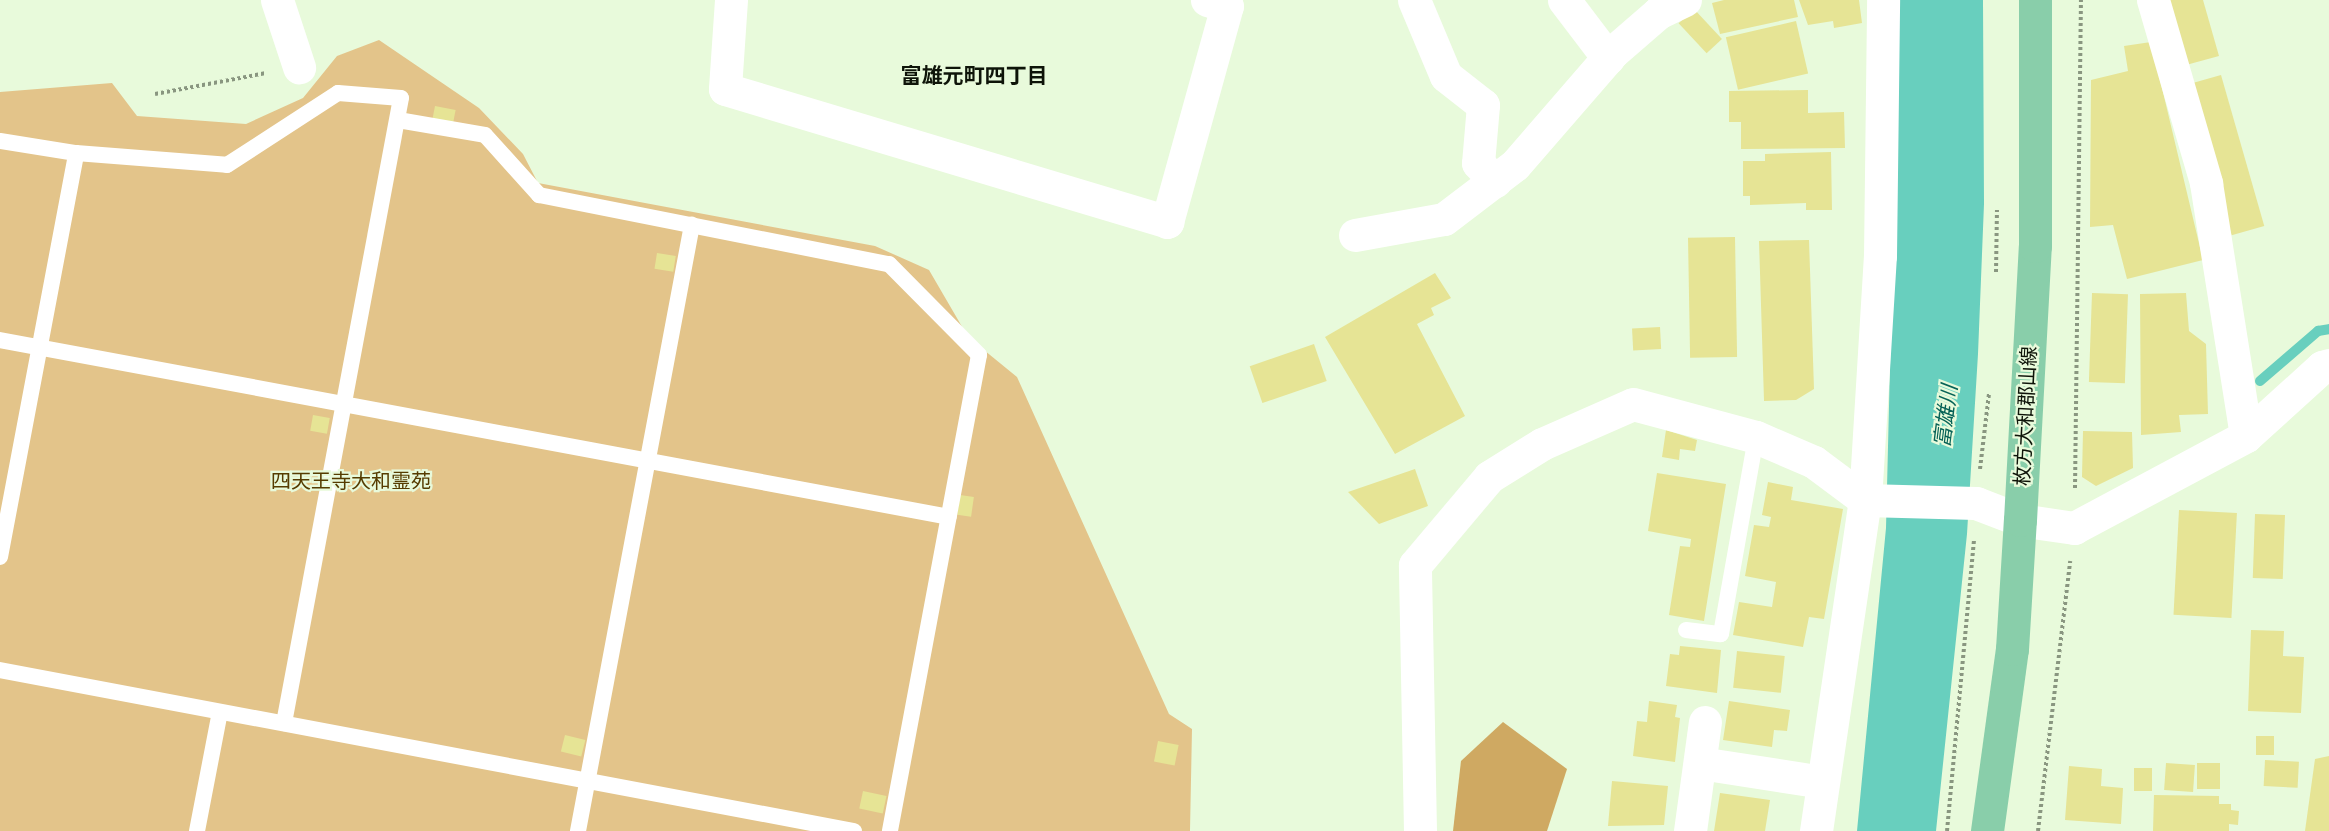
<!DOCTYPE html>
<meta charset="utf-8">
<style>
body{margin:0}
#map{position:relative;width:2329px;height:831px;overflow:hidden;background:#e8fadb;font-family:"Exo 2","Noto Sans JP",sans-serif}
div>[style]{position:absolute}
[style*='--x']{left:calc(var(--x)*1px);top:calc(var(--y)*1px);width:calc(var(--w)*1px);rotate:calc(var(--a)*1deg)}
.green>*{inset:0;background:#e3c48a}
.forest>*{inset:0;background:#cfa962}
.water>*{inset:0;background:#68cfbe}
.stream>*{height:10px;margin:-5px;padding:0 5px;transform-origin:5px;border-radius:5px;background:#68cfbe}
.building>*{inset:0;background:#e6e495;transform-origin:0 0}
.path>*{height:4px;margin-top:-2px;transform-origin:0;background:repeating-linear-gradient(90deg,#899680 0 3px,transparent 0 6px)}
.lane>*{height:16px;margin:-8px;padding:0 8px;transform-origin:8px;border-radius:8px;background:#fff}
.street>*{height:33px;margin:-16.5px;padding:0 16.5px;transform-origin:16.5px;border-radius:16.5px;background:#fff}
.primary>*{height:33px;margin:-16.5px;padding:0 16.5px;transform-origin:16.5px;border-radius:16.5px;background:#89ceaa}
span{translate:-50% -50%;white-space:nowrap;text-align:center;line-height:1.15;-webkit-text-stroke:4.5px #e8fadb;paint-order:stroke}
.street-label{font-size:20px;color:#0e1409}
.park-label{font-size:20px;color:#563c00}
.neighbourhood-label{font-size:21px;color:#0e1409;font-weight:700}
.water-label{font-size:21px;color:#076257;font-style:italic}
</style>
<div id="map">
<div class="green">
<i style="clip-path:polygon(379px 40px,479px 108px,523px 154px,538px 183px,875px 246px,929px 270px,968px 337px,1017px 377px,1169px 714px,1192px 729px,1190px 831px,0 831px,0 92px,112px 83px,137px 116px,246px 124px,303px 98px,337px 56px)"></i>
</div>
<div class="forest">
<i style="clip-path:polygon(1503px 722px,1567px 769px,1547px 831px,1453px 831px,1461px 761px)"></i>
</div>
<div class="water">
<i style="clip-path:polygon(1899px 0,1983px 0,1984px 204px,1978px 354px,1967px 534px,1936px 831px,1857px 831px,1886px 528px)"></i>
</div>
<div class="stream">
<i style="--x:2260;--y:381;--w:77;--a:-40.8"></i>
<i style="--x:2318;--y:331;--w:11;--a:-10"></i>
</div>
<div class="building">
<i style="clip-path:polygon(1724px 0,1794px 0,1798px 17px,1720px 34px,1712px 3px)"></i>
<i style="clip-path:polygon(1799px 0,1859px 0,1862px 23px,1834px 28px,1833px 21px,1808px 25px)"></i>
<i style="clip-path:polygon(2168px 0,2203px 0,2219px 56px,2186px 65px)"></i>
<i style="left:1694px;top:9px;width:41px;height:21px;rotate:47deg"></i>
<i style="left:1796px;top:21px;width:54px;height:72px;rotate:77deg"></i>
<i style="clip-path:polygon(2151px 42px,2203px 260px,2127px 279px,2113px 225px,2090px 227px,2091px 80px,2128px 71px,2124px 46px)"></i>
<i style="left:2221px;top:75px;width:157px;height:34px;rotate:74deg"></i>
<i style="clip-path:polygon(1808px 90px,1808px 113px,1844px 112px,1845px 148px,1741px 149px,1741px 122px,1729px 122px,1729px 91px)"></i>
<i style="left:435px;top:106px;width:21px;height:17px;rotate:11deg"></i>
<i style="clip-path:polygon(1831px 152px,1832px 210px,1806px 210px,1806px 203px,1750px 205px,1750px 196px,1743px 196px,1743px 161px,1765px 161px,1765px 154px)"></i>
<i style="left:1735px;top:237px;width:120px;height:47px;rotate:89deg"></i>
<i style="clip-path:polygon(1809px 240px,1814px 389px,1796px 400px,1764px 401px,1759px 241px)"></i>
<i style="left:657px;top:253px;width:19px;height:16px;rotate:9deg"></i>
<i style="clip-path:polygon(1435px 273px,1451px 298px,1431px 308px,1434px 315px,1417px 324px,1465px 416px,1395px 454px,1325px 337px)"></i>
<i style="left:2092px;top:293px;width:36px;height:89px;rotate:2deg"></i>
<i style="clip-path:polygon(2186px 293px,2189px 331px,2206px 344px,2208px 414px,2179px 415px,2181px 432px,2141px 435px,2140px 294px)"></i>
<i style="left:1660px;top:327px;width:22px;height:28px;rotate:87deg"></i>
<i style="left:1314px;top:344px;width:39px;height:68px;rotate:71deg"></i>
<i style="left:313px;top:415px;width:17px;height:16px;rotate:10deg"></i>
<i style="clip-path:polygon(1666px 430px,1697px 440px,1695px 451px,1680px 449px,1679px 460px,1662px 457px)"></i>
<i style="clip-path:polygon(2083px 431px,2132px 432px,2133px 468px,2096px 486px,2082px 477px)"></i>
<i style="clip-path:polygon(1415px 469px,1428px 506px,1379px 524px,1348px 492px)"></i>
<i style="clip-path:polygon(1657px 473px,1726px 484px,1704px 621px,1669px 615px,1680px 546px,1690px 547px,1691px 539px,1648px 531px)"></i>
<i style="clip-path:polygon(1768px 482px,1793px 487px,1791px 500px,1843px 509px,1824px 619px,1809px 617px,1803px 647px,1733px 635px,1739px 602px,1772px 607px,1776px 582px,1745px 576px,1754px 525px,1769px 527px,1771px 517px,1762px 515px)"></i>
<i style="left:960px;top:495px;width:14px;height:20px;rotate:8deg"></i>
<i style="left:2179px;top:510px;width:58px;height:105px;rotate:3deg"></i>
<i style="left:2255px;top:514px;width:30px;height:64px;rotate:2deg"></i>
<i style="clip-path:polygon(2251px 630px,2284px 631px,2283px 656px,2304px 657px,2301px 713px,2248px 711px)"></i>
<i style="clip-path:polygon(1680px 646px,1721px 650px,1717px 693px,1666px 686px,1670px 654px,1679px 655px)"></i>
<i style="left:1737px;top:651px;width:48px;height:37px;rotate:6deg"></i>
<i style="clip-path:polygon(1649px 701px,1677px 705px,1675px 717px,1680px 718px,1675px 762px,1633px 756px,1637px 721px,1647px 722px)"></i>
<i style="clip-path:polygon(1729px 701px,1790px 710px,1787px 731px,1774px 730px,1772px 747px,1723px 740px)"></i>
<i style="left:565px;top:735px;width:21px;height:17px;rotate:14deg"></i>
<i style="left:2256px;top:736px;width:18px;height:19px"></i>
<i style="left:1158px;top:741px;width:21px;height:21px;rotate:11deg"></i>
<i style="clip-path:polygon(2329px 756px,2329px 831px,2305px 831px,2315px 759px)"></i>
<i style="left:2265px;top:760px;width:34px;height:26px;rotate:3deg"></i>
<i style="left:2166px;top:763px;width:29px;height:27px;rotate:4deg"></i>
<i style="left:2197px;top:763px;width:23px;height:26px"></i>
<i style="clip-path:polygon(2069px 766px,2102px 769px,2101px 786px,2123px 788px,2121px 824px,2065px 820px)"></i>
<i style="left:2134px;top:768px;width:18px;height:23px"></i>
<i style="clip-path:polygon(1612px 781px,1668px 786px,1664px 825px,1608px 826px)"></i>
<i style="left:863px;top:791px;width:24px;height:18px;rotate:12deg"></i>
<i style="clip-path:polygon(1720px 793px,1770px 800px,1765px 831px,1714px 831px)"></i>
<i style="clip-path:polygon(2154px 795px,2219px 796px,2219px 804px,2231px 804px,2231px 810px,2239px 811px,2238px 825px,2229px 824px,2229px 831px,2153px 831px)"></i>
</div>
<div class="path">
<i style="--x:155;--y:94;--w:113;--a:-10.7"></i>
<i style="--x:1996;--y:272;--w:62;--a:-89.1"></i>
<i style="--x:1980;--y:469;--w:77;--a:-83.2"></i>
<i style="--x:2075;--y:488;--w:488;--a:-89.3"></i>
<i style="--x:1947;--y:831;--w:293;--a:-84.7"></i>
<i style="--x:2038;--y:831;--w:272;--a:-83.2"></i>
</div>
<div class="lane">
<i style="--x:398;--y:120;--w:88;--a:9.8"></i>
<i style="--x:485;--y:135;--w:81;--a:48"></i>
<i style="--x:539;--y:195;--w:357;--a:11.2"></i>
<i style="--x:889;--y:264;--w:128;--a:45.3"></i>
<i style="--x:979;--y:355;--w:484;--a:100.6"></i>
<i style="--x:0;--y:141;--w:77;--a:9"></i>
<i style="--x:76;--y:153;--w:151;--a:4.5"></i>
<i style="--x:227;--y:165;--w:132;--a:-33"></i>
<i style="--x:338;--y:93;--w:63;--a:4.5"></i>
<i style="--x:401;--y:98;--w:636;--a:100.6"></i>
<i style="--x:0;--y:340;--w:965;--a:10.56"></i>
<i style="--x:0;--y:557;--w:411;--a:-79.3"></i>
<i style="--x:1686;--y:630;--w:35;--a:7"></i>
<i style="--x:1721;--y:634;--w:200;--a:-79.9"></i>
<i style="--x:0;--y:670;--w:869;--a:10.68"></i>
<i style="--x:197;--y:831;--w:121;--a:-79.1"></i>
<i style="--x:578;--y:831;--w:617;--a:-79.35"></i>
</div>
<div class="street">
<i style="--x:277;--y:0;--w:71;--a:71.8"></i>
<i style="--x:731;--y:0;--w:89;--a:93.9"></i>
<i style="--x:725;--y:89;--w:462;--a:16.7"></i>
<i style="--x:1167;--y:222;--w:224;--a:-74.5"></i>
<i style="--x:1227;--y:6;--w:21;--a:-163"></i>
<i style="--x:1414;--y:0;--w:82;--a:67.2"></i>
<i style="--x:1446;--y:76;--w:47;--a:38.1"></i>
<i style="--x:1483;--y:105;--w:58;--a:94.9"></i>
<i style="--x:1478;--y:163;--w:25;--a:47"></i>
<i style="--x:1564;--y:0;--w:73;--a:52.8"></i>
<i style="--x:2153;--y:0;--w:191;--a:73.8"></i>
<i style="--x:2206;--y:183;--w:256;--a:81"></i>
<i style="--x:1355;--y:235;--w:90;--a:-10.2"></i>
<i style="--x:1444;--y:219;--w:89;--a:-37.3"></i>
<i style="--x:1515;--y:165;--w:150;--a:-49.1"></i>
<i style="--x:1613;--y:52;--w:60;--a:-40.9"></i>
<i style="--x:1658;--y:13;--w:30;--a:-26"></i>
<i style="--x:1700;--y:763;--w:124;--a:8.8"></i>
<i style="--x:1420;--y:831;--w:266;--a:-91.1"></i>
<i style="--x:1415;--y:565;--w:115;--a:-49.9"></i>
<i style="--x:1489;--y:477;--w:62;--a:-31.9"></i>
<i style="--x:1542;--y:444;--w:99;--a:-23.7"></i>
<i style="--x:1633;--y:404;--w:127;--a:15"></i>
<i style="--x:1756;--y:437;--w:63;--a:23.3"></i>
<i style="--x:1814;--y:462;--w:64;--a:36.7"></i>
<i style="--x:1865;--y:500;--w:111;--a:1.5"></i>
<i style="--x:1976;--y:503;--w:47;--a:21.1"></i>
<i style="--x:2020;--y:520;--w:55;--a:8.4"></i>
<i style="--x:2074;--y:528;--w:195;--a:-28.1"></i>
<i style="--x:2246;--y:436;--w:103;--a:-42.2"></i>
<i style="--x:2322;--y:367;--w:7;--a:-16"></i>
<i style="--x:1690;--y:831;--w:110;--a:-82.2"></i>
<i style="--x:1816;--y:831;--w:335;--a:-81.6"></i>
<i style="--x:1865;--y:500;--w:244;--a:-86.5"></i>
<i style="--x:1880;--y:256;--w:256;--a:-89.3"></i>
</div>
<div class="primary">
<i style="--x:1987;--y:831;--w:184;--a:-82.2"></i>
<i style="--x:2012;--y:649;--w:129;--a:-86.5"></i>
<i style="--x:2020;--y:520;--w:274;--a:-86.9"></i>
<i style="--x:2035;--y:246;--w:246;--a:-90"></i>
</div>
<div class="street-label">
<span style="left:2025px;top:416px;rotate:-87deg">枚方大和郡山線</span>
</div>
<div class="park-label">
<span style="left:351px;top:480px">四天王寺大和霊苑</span>
</div>
<div class="neighbourhood-label">
<span style="left:974px;top:75px">富雄元町四丁目</span>
</div>
<div class="water-label">
<span style="left:1945px;top:416px;rotate:-83deg">富雄川</span>
</div>
</div>
